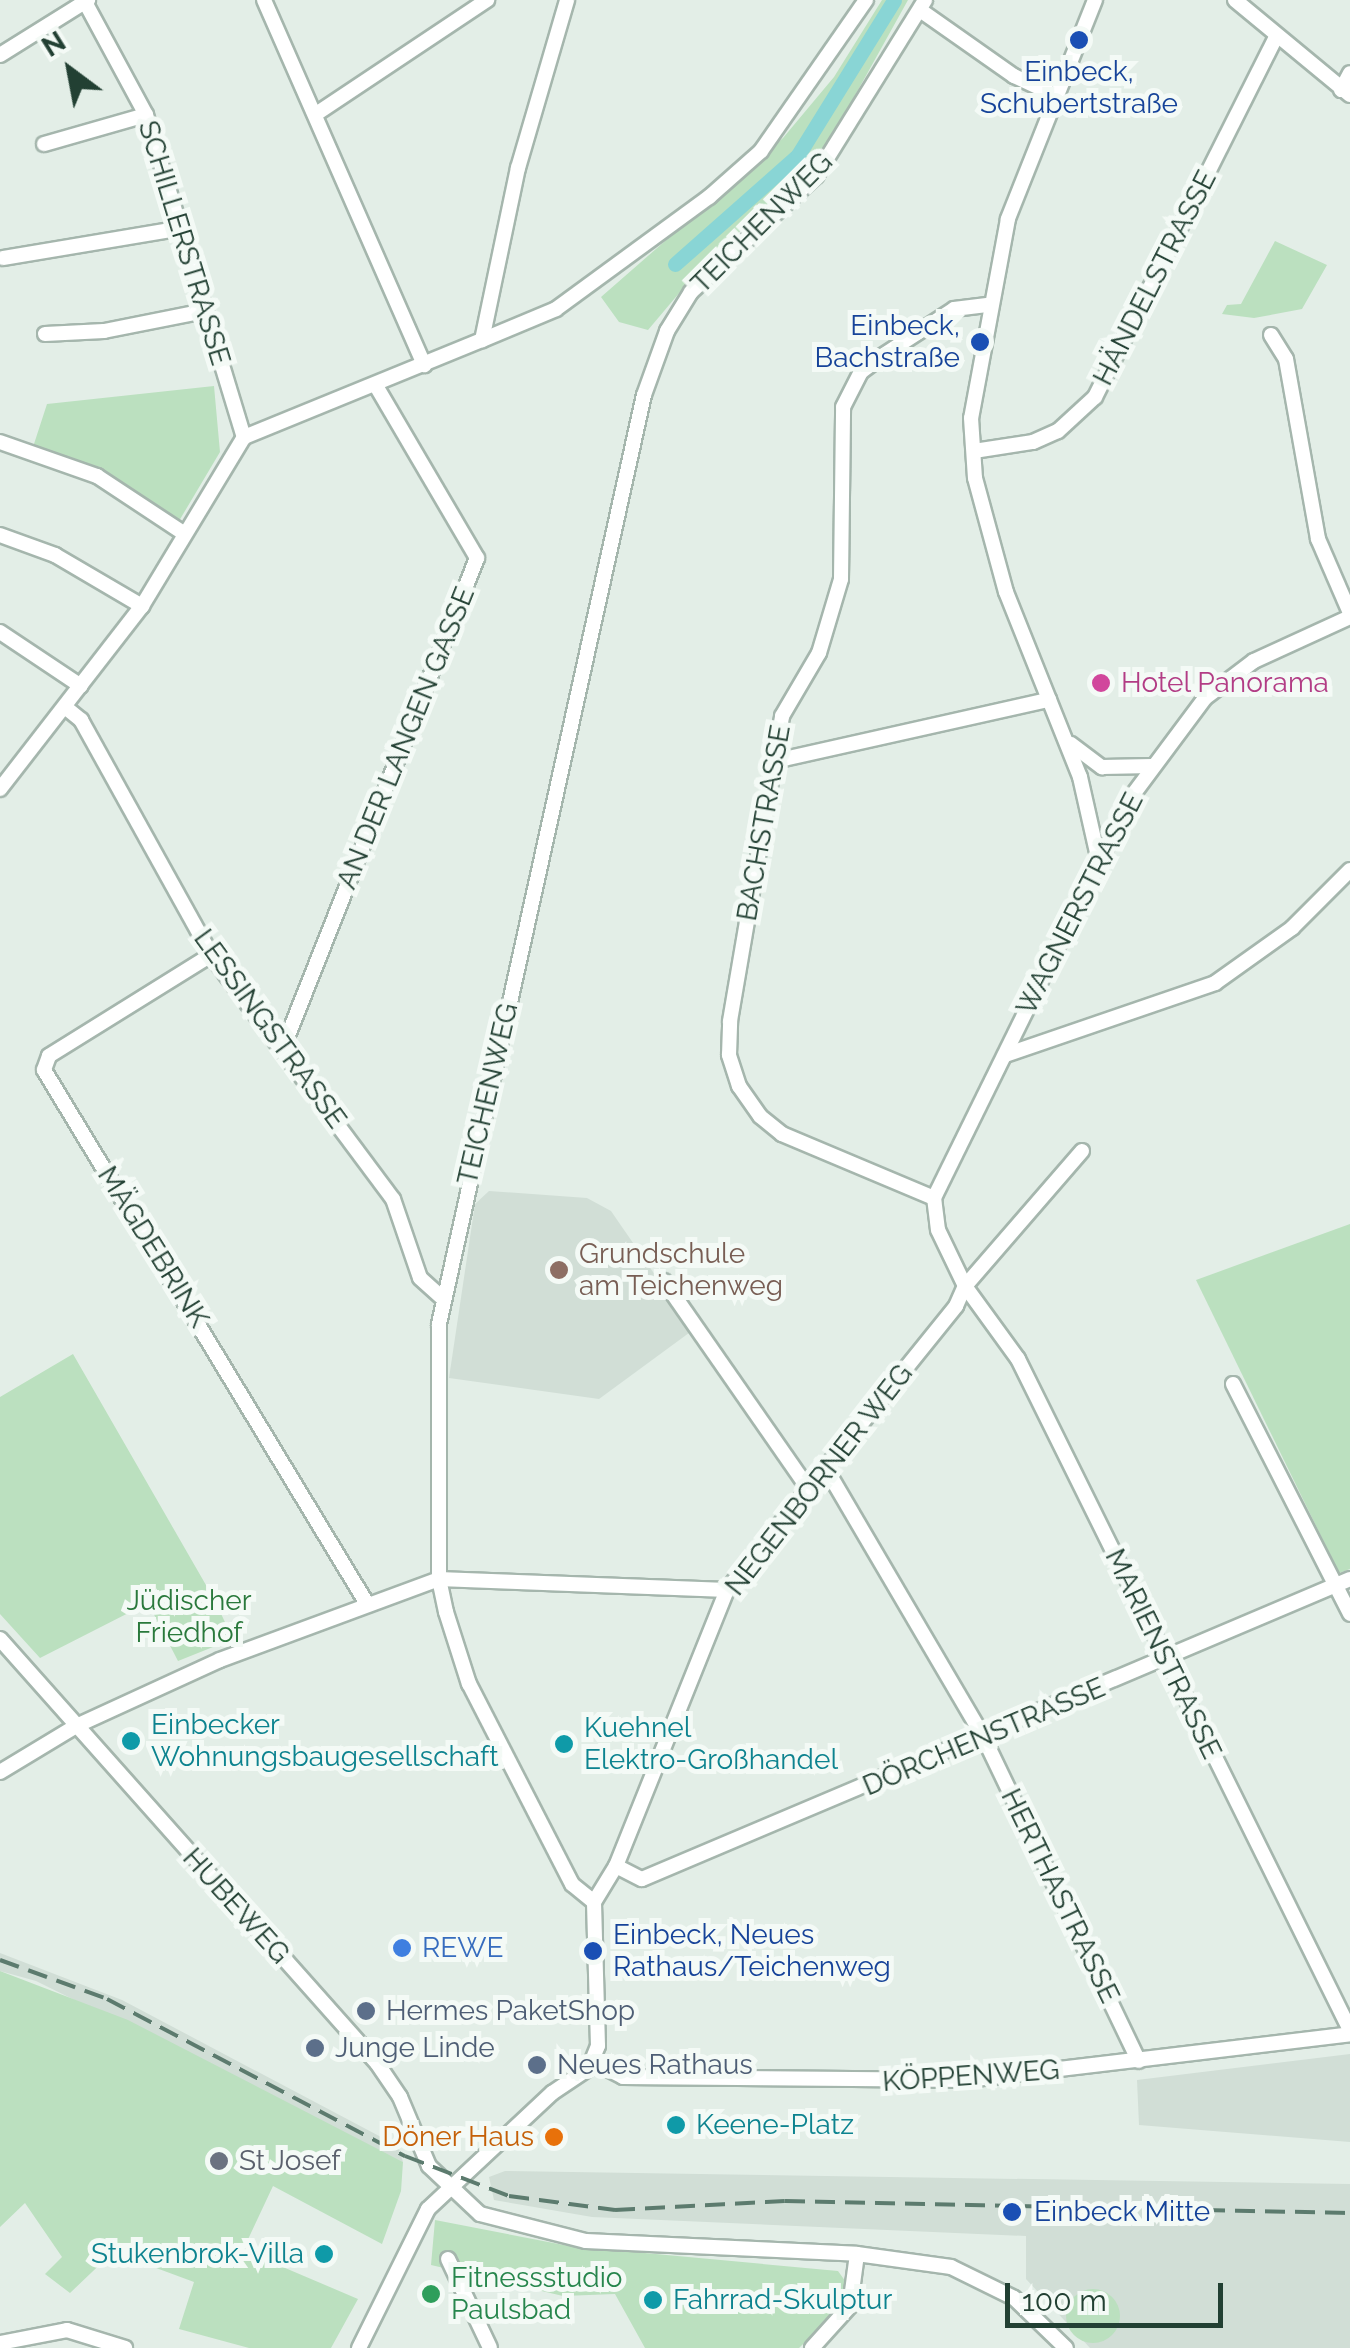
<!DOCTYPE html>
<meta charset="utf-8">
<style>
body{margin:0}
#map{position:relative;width:1350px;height:2348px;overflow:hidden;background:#e3eee7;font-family:Raleway,sans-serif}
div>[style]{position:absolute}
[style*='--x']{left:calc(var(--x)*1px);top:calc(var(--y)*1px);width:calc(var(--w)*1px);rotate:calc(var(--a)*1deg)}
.built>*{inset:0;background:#d1ded6}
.green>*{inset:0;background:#bbe0bf}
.round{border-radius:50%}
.canal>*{height:15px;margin:-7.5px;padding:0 7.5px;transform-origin:7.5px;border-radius:7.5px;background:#89d5d5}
.roads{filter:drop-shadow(2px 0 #a5b6ad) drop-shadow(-2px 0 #a5b6ad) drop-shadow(0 2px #a5b6ad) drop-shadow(0 -2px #a5b6ad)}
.minor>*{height:14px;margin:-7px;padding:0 7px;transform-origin:7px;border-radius:7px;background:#fff}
.rail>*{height:4px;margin-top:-2px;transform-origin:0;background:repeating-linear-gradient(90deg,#5c7b6e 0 20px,transparent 0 30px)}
.dots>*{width:28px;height:28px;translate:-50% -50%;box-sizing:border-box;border:5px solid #f4faf6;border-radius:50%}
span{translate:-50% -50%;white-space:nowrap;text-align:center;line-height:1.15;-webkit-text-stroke:10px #f4faf6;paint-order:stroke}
.transit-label{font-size:28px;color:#164399}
.right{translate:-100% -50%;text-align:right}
.left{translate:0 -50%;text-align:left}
.street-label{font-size:28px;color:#224033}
.hotel-label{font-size:28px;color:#b23c85}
.education-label{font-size:28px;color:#785e54}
.park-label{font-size:28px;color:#2a793c}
.culture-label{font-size:28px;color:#0d838f}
.shop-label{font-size:28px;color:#366cbe}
.service-label{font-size:28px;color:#4e5e75}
.food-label{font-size:28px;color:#c56008}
.worship-label{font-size:28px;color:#5b616d}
.leisure-label{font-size:28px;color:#27864d}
.north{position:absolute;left:20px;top:20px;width:100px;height:100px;-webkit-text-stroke:8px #f4faf6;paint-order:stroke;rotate:328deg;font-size:28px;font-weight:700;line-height:40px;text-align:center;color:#224033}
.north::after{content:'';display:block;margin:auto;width:35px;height:45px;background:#224033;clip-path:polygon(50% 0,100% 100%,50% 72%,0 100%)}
.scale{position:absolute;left:1005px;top:2283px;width:218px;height:45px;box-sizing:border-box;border:5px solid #224033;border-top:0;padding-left:12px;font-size:30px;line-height:35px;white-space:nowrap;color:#224033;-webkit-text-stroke:8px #f4faf6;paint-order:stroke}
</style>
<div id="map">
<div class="built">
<i style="clip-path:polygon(489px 1191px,587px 1198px,611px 1211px,693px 1330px,599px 1399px,449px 1378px,475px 1204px)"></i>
<i style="clip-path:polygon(0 1953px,122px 2000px,398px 2146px,403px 2162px,36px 1981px,0 1971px)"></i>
<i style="clip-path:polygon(1350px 2054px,1350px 2142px,1139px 2125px,1137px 2080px)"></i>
<i style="clip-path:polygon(505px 2171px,1350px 2184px,1350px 2348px,1090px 2348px,1026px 2279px,1026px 2236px,592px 2217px,494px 2200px,489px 2177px)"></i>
</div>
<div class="green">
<i style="clip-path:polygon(882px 0,908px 0,833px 135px,794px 183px,702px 266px,648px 330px,619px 322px,601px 297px,783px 138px,834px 77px)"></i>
<i style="clip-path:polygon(1275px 241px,1327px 265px,1302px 309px,1254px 318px,1222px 314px,1227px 305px,1241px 304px)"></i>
<i style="clip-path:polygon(214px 386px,220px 452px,179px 521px,105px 472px,33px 447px,47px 404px)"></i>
<i style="clip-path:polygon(1350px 1224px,1350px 1569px,1339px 1573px,1196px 1280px)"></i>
<i style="clip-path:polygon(73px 1354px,214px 1599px,233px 1639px,178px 1661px,148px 1603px,40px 1658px,0 1614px,0 1397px)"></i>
<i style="clip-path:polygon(0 1971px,128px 2020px,403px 2162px,401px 2191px,382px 2244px,273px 2186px,243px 2250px,358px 2299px,331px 2348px,249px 2348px,179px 2329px,194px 2282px,113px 2252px,70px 2293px,45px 2274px,62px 2257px,25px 2203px,0 2227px)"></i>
<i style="clip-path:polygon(435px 2220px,569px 2246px,838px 2271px,848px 2285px,834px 2314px,799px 2348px,645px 2348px,615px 2294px,563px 2296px,431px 2265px)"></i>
<i class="round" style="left:1066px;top:2289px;width:54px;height:54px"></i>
</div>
<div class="canal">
<i style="--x:675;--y:264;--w:164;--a:-41.5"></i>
<i style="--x:798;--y:155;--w:182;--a:-58.2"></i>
</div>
<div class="roads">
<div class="minor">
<i style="--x:264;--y:0;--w:399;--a:66.3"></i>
<i style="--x:1095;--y:0;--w:236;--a:111.7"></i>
<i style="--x:1008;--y:219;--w:202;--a:100.5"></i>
<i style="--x:971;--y:418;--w:60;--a:86.2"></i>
<i style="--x:975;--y:478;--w:118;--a:74.8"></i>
<i style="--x:1006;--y:592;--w:199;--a:68.2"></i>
<i style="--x:1080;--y:777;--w:82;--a:77.3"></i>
<i style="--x:1235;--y:0;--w:149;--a:39.6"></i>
<i style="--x:85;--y:2;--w:128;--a:61.6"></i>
<i style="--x:146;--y:115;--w:337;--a:73.1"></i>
<i style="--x:920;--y:10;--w:115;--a:35.1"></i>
<i style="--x:1014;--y:76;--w:47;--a:24.9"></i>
<i style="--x:0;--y:55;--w:104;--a:-32"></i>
<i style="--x:1341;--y:90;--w:19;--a:-62"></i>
<i style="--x:316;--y:114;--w:206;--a:-33.7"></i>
<i style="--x:44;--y:144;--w:106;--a:-15.9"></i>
<i style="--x:3;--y:258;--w:181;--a:-9.5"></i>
<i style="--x:45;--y:334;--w:59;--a:-2.9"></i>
<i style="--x:104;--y:331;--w:102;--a:-11.3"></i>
<i style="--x:1271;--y:335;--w:28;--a:58"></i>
<i style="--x:1286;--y:359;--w:183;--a:79.9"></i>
<i style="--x:1318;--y:539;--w:81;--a:66.6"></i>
<i style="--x:482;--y:340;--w:80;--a:-22.7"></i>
<i style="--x:556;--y:309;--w:190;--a:-36.2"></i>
<i style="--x:709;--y:197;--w:69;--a:-41.5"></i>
<i style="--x:761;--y:151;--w:184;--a:-55.2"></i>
<i style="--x:0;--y:442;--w:103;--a:19.3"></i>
<i style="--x:97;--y:476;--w:105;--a:33.4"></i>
<i style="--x:974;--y:451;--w:60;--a:-8.7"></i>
<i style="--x:1033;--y:442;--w:27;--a:-24"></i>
<i style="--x:1058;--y:431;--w:50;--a:-42.6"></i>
<i style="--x:1095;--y:397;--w:403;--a:-63.3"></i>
<i style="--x:0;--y:535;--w:59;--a:20"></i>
<i style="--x:55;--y:555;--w:101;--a:30.4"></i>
<i style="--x:0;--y:632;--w:97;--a:33.7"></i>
<i style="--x:65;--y:707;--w:21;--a:39"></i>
<i style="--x:81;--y:720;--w:269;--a:61"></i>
<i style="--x:211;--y:955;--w:304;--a:53.3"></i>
<i style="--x:393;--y:1199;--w:83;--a:71.1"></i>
<i style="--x:420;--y:1278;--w:30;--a:42"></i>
<i style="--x:1071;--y:744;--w:39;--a:37"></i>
<i style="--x:1102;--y:767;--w:50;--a:-1.1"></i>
<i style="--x:775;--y:761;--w:281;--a:-12.6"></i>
<i style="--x:0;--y:789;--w:232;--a:-52.2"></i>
<i style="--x:142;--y:606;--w:197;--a:-58.9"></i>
<i style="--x:244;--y:437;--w:257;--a:-22.2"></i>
<i style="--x:482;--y:340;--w:176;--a:-78.2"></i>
<i style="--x:518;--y:168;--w:175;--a:-73.7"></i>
<i style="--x:211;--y:955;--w:191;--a:148.1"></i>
<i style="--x:49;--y:1056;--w:15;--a:110"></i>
<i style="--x:44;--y:1070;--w:622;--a:58.82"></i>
<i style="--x:283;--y:1048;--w:527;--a:-68.4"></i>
<i style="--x:477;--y:558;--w:199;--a:-120.4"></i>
<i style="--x:1005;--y:1055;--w:222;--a:-18.9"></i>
<i style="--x:1215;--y:983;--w:95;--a:-35.5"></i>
<i style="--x:1292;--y:928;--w:82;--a:-45"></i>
<i style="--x:1082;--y:1151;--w:179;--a:130.9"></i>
<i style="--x:965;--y:1286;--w:90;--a:54"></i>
<i style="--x:1018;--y:1359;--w:749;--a:63.67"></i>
<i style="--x:934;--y:1198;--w:165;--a:-157.2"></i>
<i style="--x:782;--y:1134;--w:28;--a:-141"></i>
<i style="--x:760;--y:1116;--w:37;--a:-125"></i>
<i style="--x:739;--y:1086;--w:33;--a:-108"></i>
<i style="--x:729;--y:1055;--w:34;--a:-88"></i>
<i style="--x:730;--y:1021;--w:309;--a:-80.3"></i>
<i style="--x:782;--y:716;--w:73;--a:-59.6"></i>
<i style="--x:819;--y:653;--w:77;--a:-73.4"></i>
<i style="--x:841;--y:579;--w:172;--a:-89.3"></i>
<i style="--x:843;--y:407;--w:39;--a:-63"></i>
<i style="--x:861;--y:372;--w:26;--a:-37"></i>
<i style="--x:882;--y:356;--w:86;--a:-33.1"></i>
<i style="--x:954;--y:309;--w:33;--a:-7"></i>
<i style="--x:664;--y:1281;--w:256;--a:55.2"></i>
<i style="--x:1233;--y:1384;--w:258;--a:63"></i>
<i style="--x:828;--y:1472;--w:308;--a:59.6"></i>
<i style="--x:984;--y:1738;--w:358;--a:64.4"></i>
<i style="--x:0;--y:1639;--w:567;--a:48.36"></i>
<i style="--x:377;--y:2063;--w:41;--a:55.9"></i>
<i style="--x:400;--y:2097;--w:75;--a:67.2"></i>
<i style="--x:429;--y:2166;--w:70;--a:43.3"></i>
<i style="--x:480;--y:2214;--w:109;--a:14.3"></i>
<i style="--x:586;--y:2241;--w:271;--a:2.7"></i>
<i style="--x:857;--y:2254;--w:95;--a:7.9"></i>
<i style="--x:951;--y:2267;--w:70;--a:26.2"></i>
<i style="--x:1014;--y:2298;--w:72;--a:43.9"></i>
<i style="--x:0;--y:1772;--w:89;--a:-31.2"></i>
<i style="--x:76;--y:1726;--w:158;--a:-24.6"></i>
<i style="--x:220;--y:1660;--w:233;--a:-20.3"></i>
<i style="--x:439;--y:1579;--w:288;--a:2.2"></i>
<i style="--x:616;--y:1866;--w:29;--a:27"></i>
<i style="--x:642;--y:1879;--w:769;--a:-22.96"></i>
<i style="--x:594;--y:1902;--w:42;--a:-58.6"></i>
<i style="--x:616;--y:1866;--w:297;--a:-68.1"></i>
<i style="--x:727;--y:1590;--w:365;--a:-51.1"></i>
<i style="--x:956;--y:1306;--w:22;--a:-66"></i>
<i style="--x:965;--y:1286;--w:62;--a:-115.7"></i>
<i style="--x:938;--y:1230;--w:32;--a:-97"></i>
<i style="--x:934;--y:1198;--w:448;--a:-63.8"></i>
<i style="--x:1132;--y:796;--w:122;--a:-53.3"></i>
<i style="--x:1205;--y:698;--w:61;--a:-37.1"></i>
<i style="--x:1254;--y:661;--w:106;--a:-24.6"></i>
<i style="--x:594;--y:2062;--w:33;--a:27"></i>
<i style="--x:623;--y:2077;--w:344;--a:0.5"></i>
<i style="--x:967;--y:2080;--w:386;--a:-6.8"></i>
<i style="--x:448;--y:2259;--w:98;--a:64.7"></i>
<i style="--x:0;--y:2343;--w:68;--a:-11"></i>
<i style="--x:67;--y:2330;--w:61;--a:17.2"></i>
<i style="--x:359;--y:2348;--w:155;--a:-63.6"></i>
<i style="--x:428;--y:2209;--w:170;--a:-43.1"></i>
<i style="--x:552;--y:2093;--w:45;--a:-34"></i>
<i style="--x:589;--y:2068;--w:24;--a:-68"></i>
<i style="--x:598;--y:2046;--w:144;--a:-91.6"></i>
<i style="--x:594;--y:1902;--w:28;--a:-141"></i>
<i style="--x:572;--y:1884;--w:225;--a:-117.2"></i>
<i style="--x:469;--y:1684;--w:76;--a:-107.7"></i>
<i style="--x:446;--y:1612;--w:34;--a:-102"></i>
<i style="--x:439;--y:1579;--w:255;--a:-90"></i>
<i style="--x:439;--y:1324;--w:951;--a:-77.56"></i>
<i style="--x:644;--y:395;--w:68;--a:-70.2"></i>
<i style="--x:667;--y:331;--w:46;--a:-58.4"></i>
<i style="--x:691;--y:292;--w:171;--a:-42.9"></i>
<i style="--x:816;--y:176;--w:207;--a:-58.2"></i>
<i style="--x:812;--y:2348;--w:57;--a:-47.9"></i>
<i style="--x:850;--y:2306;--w:52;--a:-82.3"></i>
</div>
</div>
<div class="rail">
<i style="--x:0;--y:1960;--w:114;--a:20"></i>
<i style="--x:107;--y:1999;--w:337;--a:27.8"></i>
<i style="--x:405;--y:2156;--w:111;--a:21"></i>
<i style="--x:509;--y:2196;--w:107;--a:7.5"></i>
<i style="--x:615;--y:2210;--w:170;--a:-3"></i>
<i style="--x:785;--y:2201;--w:565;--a:1.22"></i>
</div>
<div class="dots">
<i style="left:1079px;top:40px;background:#1a4fb4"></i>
<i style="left:980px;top:342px;background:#1a4fb4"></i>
<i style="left:1101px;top:683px;background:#d1479c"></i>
<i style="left:559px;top:1270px;background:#8d6e63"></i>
<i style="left:131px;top:1741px;background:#0f9aa8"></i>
<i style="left:564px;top:1744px;background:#0f9aa8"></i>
<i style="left:402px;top:1948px;background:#3f7fe0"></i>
<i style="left:593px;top:1951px;background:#1a4fb4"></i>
<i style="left:366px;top:2011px;background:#5c6f8a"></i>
<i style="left:315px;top:2048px;background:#5c6f8a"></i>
<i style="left:537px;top:2065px;background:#5c6f8a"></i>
<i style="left:676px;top:2125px;background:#0f9aa8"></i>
<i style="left:554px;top:2137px;background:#e8710a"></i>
<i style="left:219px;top:2161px;background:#6b7280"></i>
<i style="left:1012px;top:2212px;background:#1a4fb4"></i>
<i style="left:324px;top:2254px;background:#0f9aa8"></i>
<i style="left:431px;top:2294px;background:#2e9e5b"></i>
<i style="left:653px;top:2300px;background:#0f9aa8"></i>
</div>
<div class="transit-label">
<span style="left:1079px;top:88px">Einbeck,<br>Schubertstraße</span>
<span class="right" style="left:960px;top:342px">Einbeck,<br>Bachstraße</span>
<span class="left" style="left:613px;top:1951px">Einbeck, Neues<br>Rathaus/Teichenweg</span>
<span class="left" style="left:1034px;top:2212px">Einbeck Mitte</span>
</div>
<div class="street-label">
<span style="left:762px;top:223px;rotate:-45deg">TEICHENWEG</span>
<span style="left:184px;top:243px;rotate:73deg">SCHILLERSTRASSE</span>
<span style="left:1155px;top:278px;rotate:-63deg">HÄNDELSTRASSE</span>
<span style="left:406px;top:738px;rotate:-68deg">AN DER LANGEN GASSE</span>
<span style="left:764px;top:823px;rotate:-80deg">BACHSTRASSE</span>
<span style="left:1080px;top:904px;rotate:-63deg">WAGNERSTRASSE</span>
<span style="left:270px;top:1029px;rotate:54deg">LESSINGSTRASSE</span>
<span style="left:488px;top:1094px;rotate:-77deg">TEICHENWEG</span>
<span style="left:153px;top:1247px;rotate:58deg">MÄGDEBRINK</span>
<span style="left:819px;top:1480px;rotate:-52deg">NEGENBORNER WEG</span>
<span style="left:1163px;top:1654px;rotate:64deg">MARIENSTRASSE</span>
<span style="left:984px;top:1737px;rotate:-23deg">DÖRCHENSTRASSE</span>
<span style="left:1060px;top:1896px;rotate:64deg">HERTHASTRASSE</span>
<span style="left:236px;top:1906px;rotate:48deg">HUBEWEG</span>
<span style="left:971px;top:2076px;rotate:-4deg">KÖPPENWEG</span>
</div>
<div class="hotel-label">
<span class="left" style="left:1121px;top:683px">Hotel Panorama</span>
</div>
<div class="education-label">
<span class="left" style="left:579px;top:1270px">Grundschule<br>am Teichenweg</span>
</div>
<div class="park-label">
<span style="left:189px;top:1617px">Jüdischer<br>Friedhof</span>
</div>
<div class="culture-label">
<span class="left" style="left:151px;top:1741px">Einbecker<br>Wohnungsbaugesellschaft</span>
<span class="left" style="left:584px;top:1744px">Kuehnel<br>Elektro-Großhandel</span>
<span class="left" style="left:696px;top:2125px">Keene-Platz</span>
<span class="right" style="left:304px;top:2254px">Stukenbrok-Villa</span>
<span class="left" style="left:673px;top:2300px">Fahrrad-Skulptur</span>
</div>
<div class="shop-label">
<span class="left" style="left:422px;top:1948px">REWE</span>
</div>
<div class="service-label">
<span class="left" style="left:386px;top:2011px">Hermes PaketShop</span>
<span class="left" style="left:335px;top:2048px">Junge Linde</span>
<span class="left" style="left:557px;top:2065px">Neues Rathaus</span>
</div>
<div class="food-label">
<span class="right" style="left:534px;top:2137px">Döner Haus</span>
</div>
<div class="worship-label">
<span class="left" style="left:239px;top:2161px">St Josef</span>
</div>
<div class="leisure-label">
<span class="left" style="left:451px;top:2294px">Fitnessstudio<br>Paulsbad</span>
</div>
<div class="north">N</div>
<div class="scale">100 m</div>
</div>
